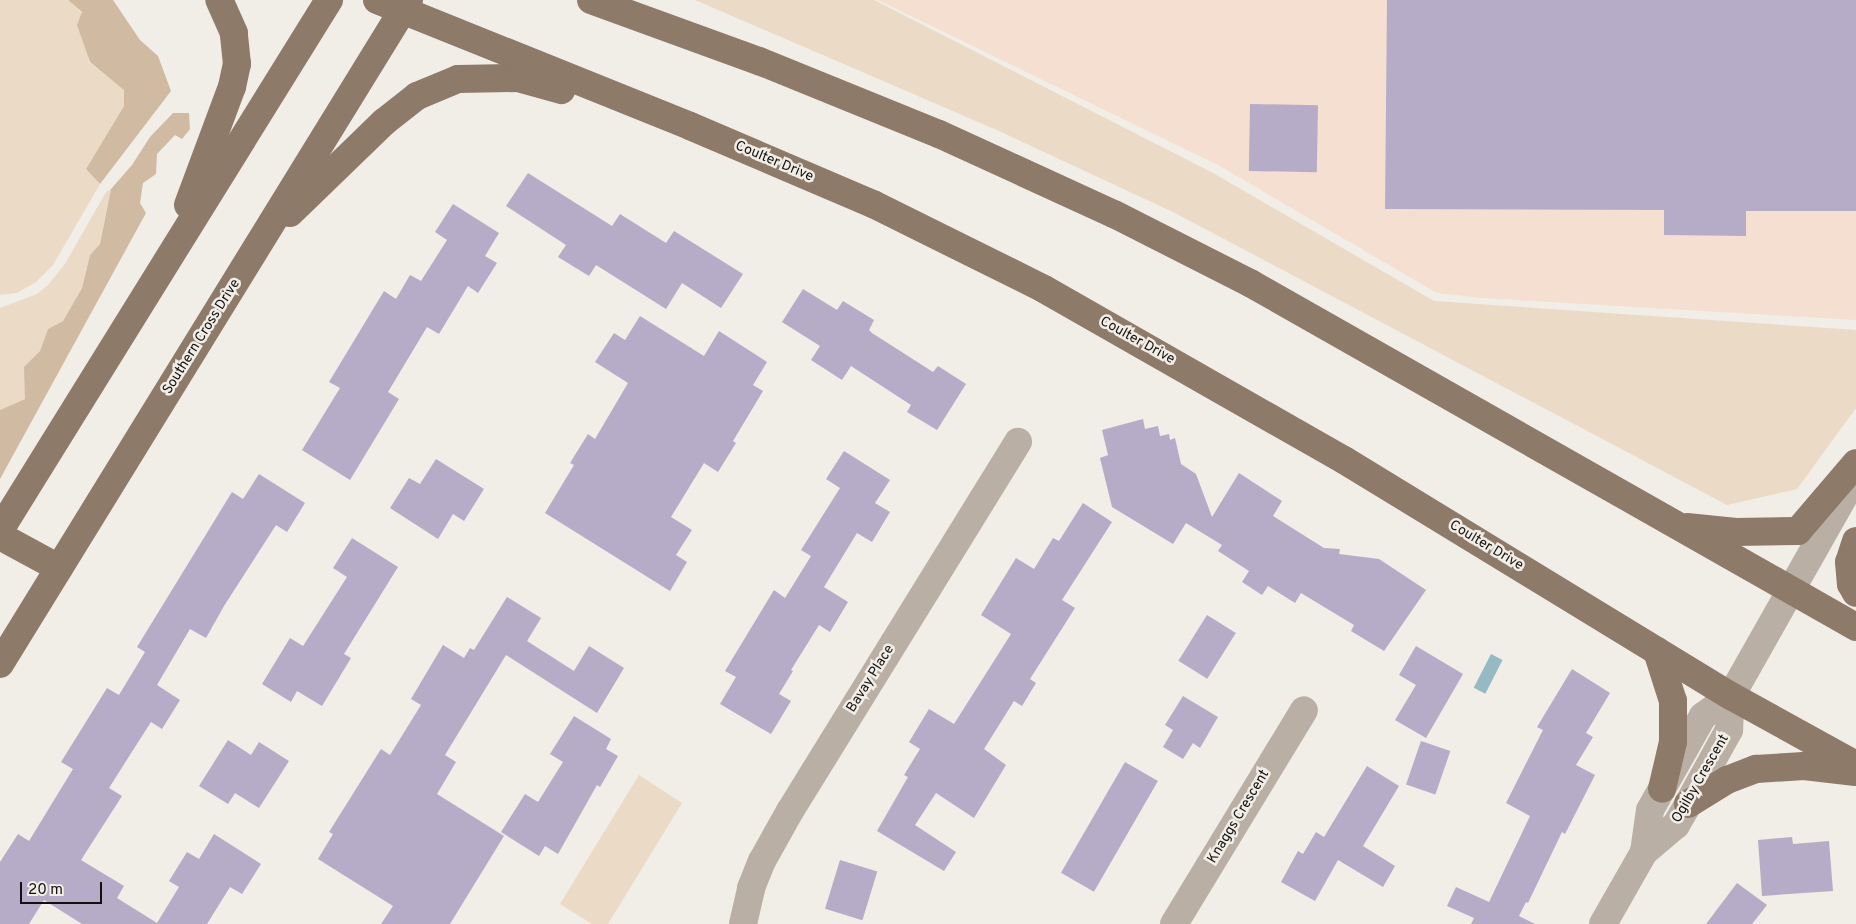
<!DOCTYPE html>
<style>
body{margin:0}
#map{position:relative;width:1856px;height:924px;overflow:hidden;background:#f1ede7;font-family:Overpass,sans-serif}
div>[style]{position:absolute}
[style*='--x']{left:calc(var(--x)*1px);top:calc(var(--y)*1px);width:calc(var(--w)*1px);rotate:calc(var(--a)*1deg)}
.industrial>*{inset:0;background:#f4dfd1}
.green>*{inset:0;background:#ebdac6}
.forest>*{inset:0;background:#d0bba2}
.water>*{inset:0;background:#95bac3;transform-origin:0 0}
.building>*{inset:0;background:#b6acc8;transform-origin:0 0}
.minor>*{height:28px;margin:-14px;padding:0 14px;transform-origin:14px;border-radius:14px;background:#baafa5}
.major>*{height:28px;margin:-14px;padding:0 14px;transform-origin:14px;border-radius:14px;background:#8e7a69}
span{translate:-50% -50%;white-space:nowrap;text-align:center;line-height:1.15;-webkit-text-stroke:5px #f1ede7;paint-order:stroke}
.street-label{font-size:14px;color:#13110f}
.scale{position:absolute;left:20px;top:882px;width:82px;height:22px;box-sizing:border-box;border:2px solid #13110f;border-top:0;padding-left:6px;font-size:15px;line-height:18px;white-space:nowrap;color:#13110f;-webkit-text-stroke:4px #f1ede7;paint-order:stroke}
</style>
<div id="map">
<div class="industrial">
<i style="clip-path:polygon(878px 0,1856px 0,1856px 320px,1483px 298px,1437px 293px,1218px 165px)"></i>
</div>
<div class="green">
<i style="clip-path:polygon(0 0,68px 0,82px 13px,89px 62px,124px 89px,124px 106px,86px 169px,100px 184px,53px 265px,36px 282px,17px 293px,0 295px)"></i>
<i style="clip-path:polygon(695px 0,874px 0,1213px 173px,1434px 301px,1856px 330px,1856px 408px,1797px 489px,1727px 505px,1175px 213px,999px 131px)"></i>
<i style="clip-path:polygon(111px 189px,100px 244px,90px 255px,82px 288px,63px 321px,48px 329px,40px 351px,25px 367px,25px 399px,0 410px,0 308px,37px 294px,48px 285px,65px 264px,106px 192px)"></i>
<i style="clip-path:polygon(639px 775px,682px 803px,608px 924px,592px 924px,560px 904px)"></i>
</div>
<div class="forest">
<i style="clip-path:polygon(68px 0,113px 0,140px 40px,158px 56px,171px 91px,100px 184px,86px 169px,124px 106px,124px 90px,90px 62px,77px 25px,82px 12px)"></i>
<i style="clip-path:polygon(173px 113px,189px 113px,190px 129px,182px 139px,175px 135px,157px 154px,156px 174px,143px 183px,140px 203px,146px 213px,0 479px,0 410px,25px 399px,24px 367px,40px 351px,48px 329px,63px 321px,82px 288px,90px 255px,100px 244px,111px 189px,132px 165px,150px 137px)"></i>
</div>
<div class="water">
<i style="left:1491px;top:654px;width:13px;height:38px;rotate:27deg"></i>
</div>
<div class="building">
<i style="clip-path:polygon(1387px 0,1856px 0,1856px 211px,1746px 211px,1746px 236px,1664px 235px,1664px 210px,1385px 209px)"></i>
<i style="left:1250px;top:104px;width:68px;height:67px;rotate:1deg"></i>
<i style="clip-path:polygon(528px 173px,612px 226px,620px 214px,666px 243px,674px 231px,743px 274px,721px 308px,682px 283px,666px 309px,596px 265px,589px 276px,558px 257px,566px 245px,506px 206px)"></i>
<i style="clip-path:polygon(453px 204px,499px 233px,485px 256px,497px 263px,478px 293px,468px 286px,439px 334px,427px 327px,388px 392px,399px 399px,350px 480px,302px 450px,340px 388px,329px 382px,384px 291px,396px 299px,410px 275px,421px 281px,447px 240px,435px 232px)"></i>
<i style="clip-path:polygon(803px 289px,837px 310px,843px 301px,874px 320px,869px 330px,872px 333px,933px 372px,938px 366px,966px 384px,937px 430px,907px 412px,911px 405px,851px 366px,842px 380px,811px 360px,820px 346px,782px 322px)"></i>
<i style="clip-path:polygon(640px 316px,704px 356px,719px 331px,767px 362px,753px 385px,763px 391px,733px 441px,736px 443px,718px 472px,704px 463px,671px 517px,692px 530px,676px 555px,687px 562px,670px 591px,545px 513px,574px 465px,570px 463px,588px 434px,595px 439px,628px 383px,595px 362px,614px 333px,625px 340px)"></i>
<i style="clip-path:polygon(1143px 419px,1145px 429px,1158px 426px,1160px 436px,1169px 434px,1170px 440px,1175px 438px,1181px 464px,1196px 474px,1212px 517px,1239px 473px,1282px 501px,1273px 516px,1324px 548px,1340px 549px,1339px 554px,1379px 559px,1426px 590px,1384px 651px,1351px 631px,1354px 625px,1301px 593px,1295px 603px,1268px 586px,1262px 595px,1242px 582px,1249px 571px,1218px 551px,1222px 545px,1186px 523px,1173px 544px,1112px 507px,1100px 458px,1108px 455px,1102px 430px)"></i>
<i style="clip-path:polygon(844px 451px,890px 480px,875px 503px,890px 512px,872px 542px,857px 533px,824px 587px,848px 602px,830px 632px,819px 625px,791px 670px,793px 671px,779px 694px,791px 701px,771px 734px,720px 704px,736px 677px,725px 671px,774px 590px,785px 598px,811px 556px,801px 550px,840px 488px,826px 479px)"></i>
<i style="clip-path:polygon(436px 459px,484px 489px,464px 521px,453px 514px,438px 539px,390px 508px,409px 478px,420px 484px)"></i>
<i style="clip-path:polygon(259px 474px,305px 503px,287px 532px,276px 525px,224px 606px,206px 638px,190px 629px,157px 685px,180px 700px,162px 729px,151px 722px,135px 747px,109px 788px,122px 796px,81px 860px,124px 886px,117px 898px,157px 923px,179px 887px,169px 881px,187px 852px,199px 859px,214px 834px,261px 864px,242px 894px,230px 887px,207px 924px,82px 924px,44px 900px,29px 924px,0 924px,0 862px,18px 834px,29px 841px,73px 769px,61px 762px,107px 688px,119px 695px,145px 652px,137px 647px,232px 492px,243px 499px)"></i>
<i style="clip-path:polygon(1083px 503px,1112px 522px,1062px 600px,1075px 608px,1030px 679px,1036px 683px,1022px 706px,1014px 701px,984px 749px,1006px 765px,974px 818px,936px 793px,915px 825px,956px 852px,944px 871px,877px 831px,908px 777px,904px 775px,920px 749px,909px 742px,929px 709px,954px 724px,1011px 634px,981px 615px,1016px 558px,1034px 569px,1053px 538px,1059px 541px)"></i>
<i style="clip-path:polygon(352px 538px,398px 567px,344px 654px,351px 658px,322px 706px,297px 691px,291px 702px,262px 684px,290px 638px,303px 646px,347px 577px,333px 568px)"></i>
<i style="clip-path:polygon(507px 597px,541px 618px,527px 641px,574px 671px,589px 646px,624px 668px,597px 713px,506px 655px,445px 755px,456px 762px,437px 794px,504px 836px,450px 924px,381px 924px,393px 906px,318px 859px,333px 834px,329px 832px,381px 749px,390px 755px,421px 705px,411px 699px,443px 645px,464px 658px,470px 648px,474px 650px)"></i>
<i style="left:1207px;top:615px;width:34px;height:54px;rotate:32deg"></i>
<i style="clip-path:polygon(1416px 646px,1463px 674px,1426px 738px,1395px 720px,1416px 685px,1399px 675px)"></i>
<i style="clip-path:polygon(1572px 669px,1610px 693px,1586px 733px,1593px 737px,1576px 765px,1595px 775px,1565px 834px,1562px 832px,1528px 903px,1526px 902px,1519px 916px,1535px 924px,1471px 924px,1474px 918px,1447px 906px,1456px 887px,1489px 902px,1530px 816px,1506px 803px,1543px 730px,1537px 727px)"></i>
<i style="clip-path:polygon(1183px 696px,1218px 717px,1200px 748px,1193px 743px,1183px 759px,1163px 747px,1173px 730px,1165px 725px)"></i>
<i style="clip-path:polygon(574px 716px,611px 739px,606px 749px,618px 756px,600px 787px,597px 785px,558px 854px,545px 846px,539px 856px,501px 832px,525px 794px,538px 802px,563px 762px,550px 754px)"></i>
<i style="clip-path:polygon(228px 740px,251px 755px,259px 742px,289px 761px,259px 808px,235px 793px,228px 804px,199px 786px)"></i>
<i style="left:1421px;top:741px;width:31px;height:46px;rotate:19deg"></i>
<i style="left:1125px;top:762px;width:38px;height:128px;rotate:30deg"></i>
<i style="clip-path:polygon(1367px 766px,1399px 786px,1363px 846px,1395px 866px,1383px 887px,1338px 860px,1315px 901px,1281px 882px,1298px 851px,1303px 854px,1316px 832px,1324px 837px)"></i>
<i style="clip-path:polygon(1792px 837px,1793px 844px,1829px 841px,1833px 891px,1762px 896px,1758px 840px)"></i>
<i style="left:840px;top:860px;width:39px;height:51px;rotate:17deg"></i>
<i style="clip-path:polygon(1737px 883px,1767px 905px,1752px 924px,1706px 924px)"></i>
</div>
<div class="minor">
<i style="--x:1644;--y:852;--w:42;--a:-81.9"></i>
<i style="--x:1650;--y:810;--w:108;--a:-60.6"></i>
<i style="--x:1703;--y:716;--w:34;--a:-36"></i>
<i style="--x:1731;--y:696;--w:254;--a:-60.5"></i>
<i style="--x:743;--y:924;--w:37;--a:-77"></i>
<i style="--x:751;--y:888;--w:29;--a:-68"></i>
<i style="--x:762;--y:861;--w:57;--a:-60.8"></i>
<i style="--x:790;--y:811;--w:434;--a:-58.3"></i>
<i style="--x:1174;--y:924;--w:250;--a:-58.7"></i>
<i style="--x:1603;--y:924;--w:83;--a:-60.3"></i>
<i style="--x:1644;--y:852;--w:42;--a:-40.2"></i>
<i style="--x:1676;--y:825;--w:24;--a:-60"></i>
<i style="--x:1688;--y:804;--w:85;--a:-61"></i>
<i style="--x:1729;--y:730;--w:34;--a:-87"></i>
</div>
<div class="major">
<i style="--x:377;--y:0;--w:337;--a:21.9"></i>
<i style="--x:690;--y:126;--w:199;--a:23.1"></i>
<i style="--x:873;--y:204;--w:191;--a:26.4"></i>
<i style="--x:1044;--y:289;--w:345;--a:29.7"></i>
<i style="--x:1344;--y:460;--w:453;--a:31.4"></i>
<i style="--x:1731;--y:696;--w:143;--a:28.9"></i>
<i style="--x:591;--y:0;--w:179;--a:20"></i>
<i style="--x:759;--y:61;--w:194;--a:22.1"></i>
<i style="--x:939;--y:134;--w:192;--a:24.6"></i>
<i style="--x:1114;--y:214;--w:153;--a:26.9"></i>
<i style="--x:1250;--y:283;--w:697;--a:29.58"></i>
<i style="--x:188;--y:205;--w:126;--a:-69.6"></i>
<i style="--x:232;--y:87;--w:24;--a:-78"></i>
<i style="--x:237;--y:64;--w:31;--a:-96"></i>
<i style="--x:234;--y:33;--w:36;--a:-114"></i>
<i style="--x:290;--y:213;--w:131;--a:-44.1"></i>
<i style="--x:384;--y:122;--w:42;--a:-38.2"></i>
<i style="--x:417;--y:96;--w:44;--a:-22.5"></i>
<i style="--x:458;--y:79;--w:60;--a:-1"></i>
<i style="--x:518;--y:78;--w:45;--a:15.6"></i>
<i style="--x:1687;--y:527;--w:49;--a:5.8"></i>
<i style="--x:1736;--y:532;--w:62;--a:-0.9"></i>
<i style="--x:1798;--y:531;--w:89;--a:-49.5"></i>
<i style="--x:0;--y:530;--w:624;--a:-58.17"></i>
<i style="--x:0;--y:536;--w:67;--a:28.5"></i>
<i style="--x:1856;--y:541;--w:22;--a:108"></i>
<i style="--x:1849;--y:562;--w:22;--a:85"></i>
<i style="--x:1851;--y:584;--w:10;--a:61"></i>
<i style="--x:1657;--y:651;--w:52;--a:72.3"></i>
<i style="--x:1673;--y:701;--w:41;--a:90"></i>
<i style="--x:1673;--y:742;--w:48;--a:103.2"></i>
<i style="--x:0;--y:664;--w:780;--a:-58.37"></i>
<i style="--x:1688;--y:804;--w:46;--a:-31.6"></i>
<i style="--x:1727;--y:780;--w:31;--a:-21"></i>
<i style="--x:1756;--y:769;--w:48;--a:-3.6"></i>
<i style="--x:1804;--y:766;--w:52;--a:6.6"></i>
</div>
<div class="street-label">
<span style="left:774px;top:162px;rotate:23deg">Coulter Drive</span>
<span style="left:202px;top:337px;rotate:-58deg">Southern Cross Drive</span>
<span style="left:1137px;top:341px;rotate:29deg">Coulter Drive</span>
<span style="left:1486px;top:546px;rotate:31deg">Coulter Drive</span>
<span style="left:871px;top:679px;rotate:-58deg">Bavay Place</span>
<span style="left:1701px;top:779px;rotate:-60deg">Ogilby Crescent</span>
<span style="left:1239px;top:817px;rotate:-59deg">Knaggs Crescent</span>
</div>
<div class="scale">20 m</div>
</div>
